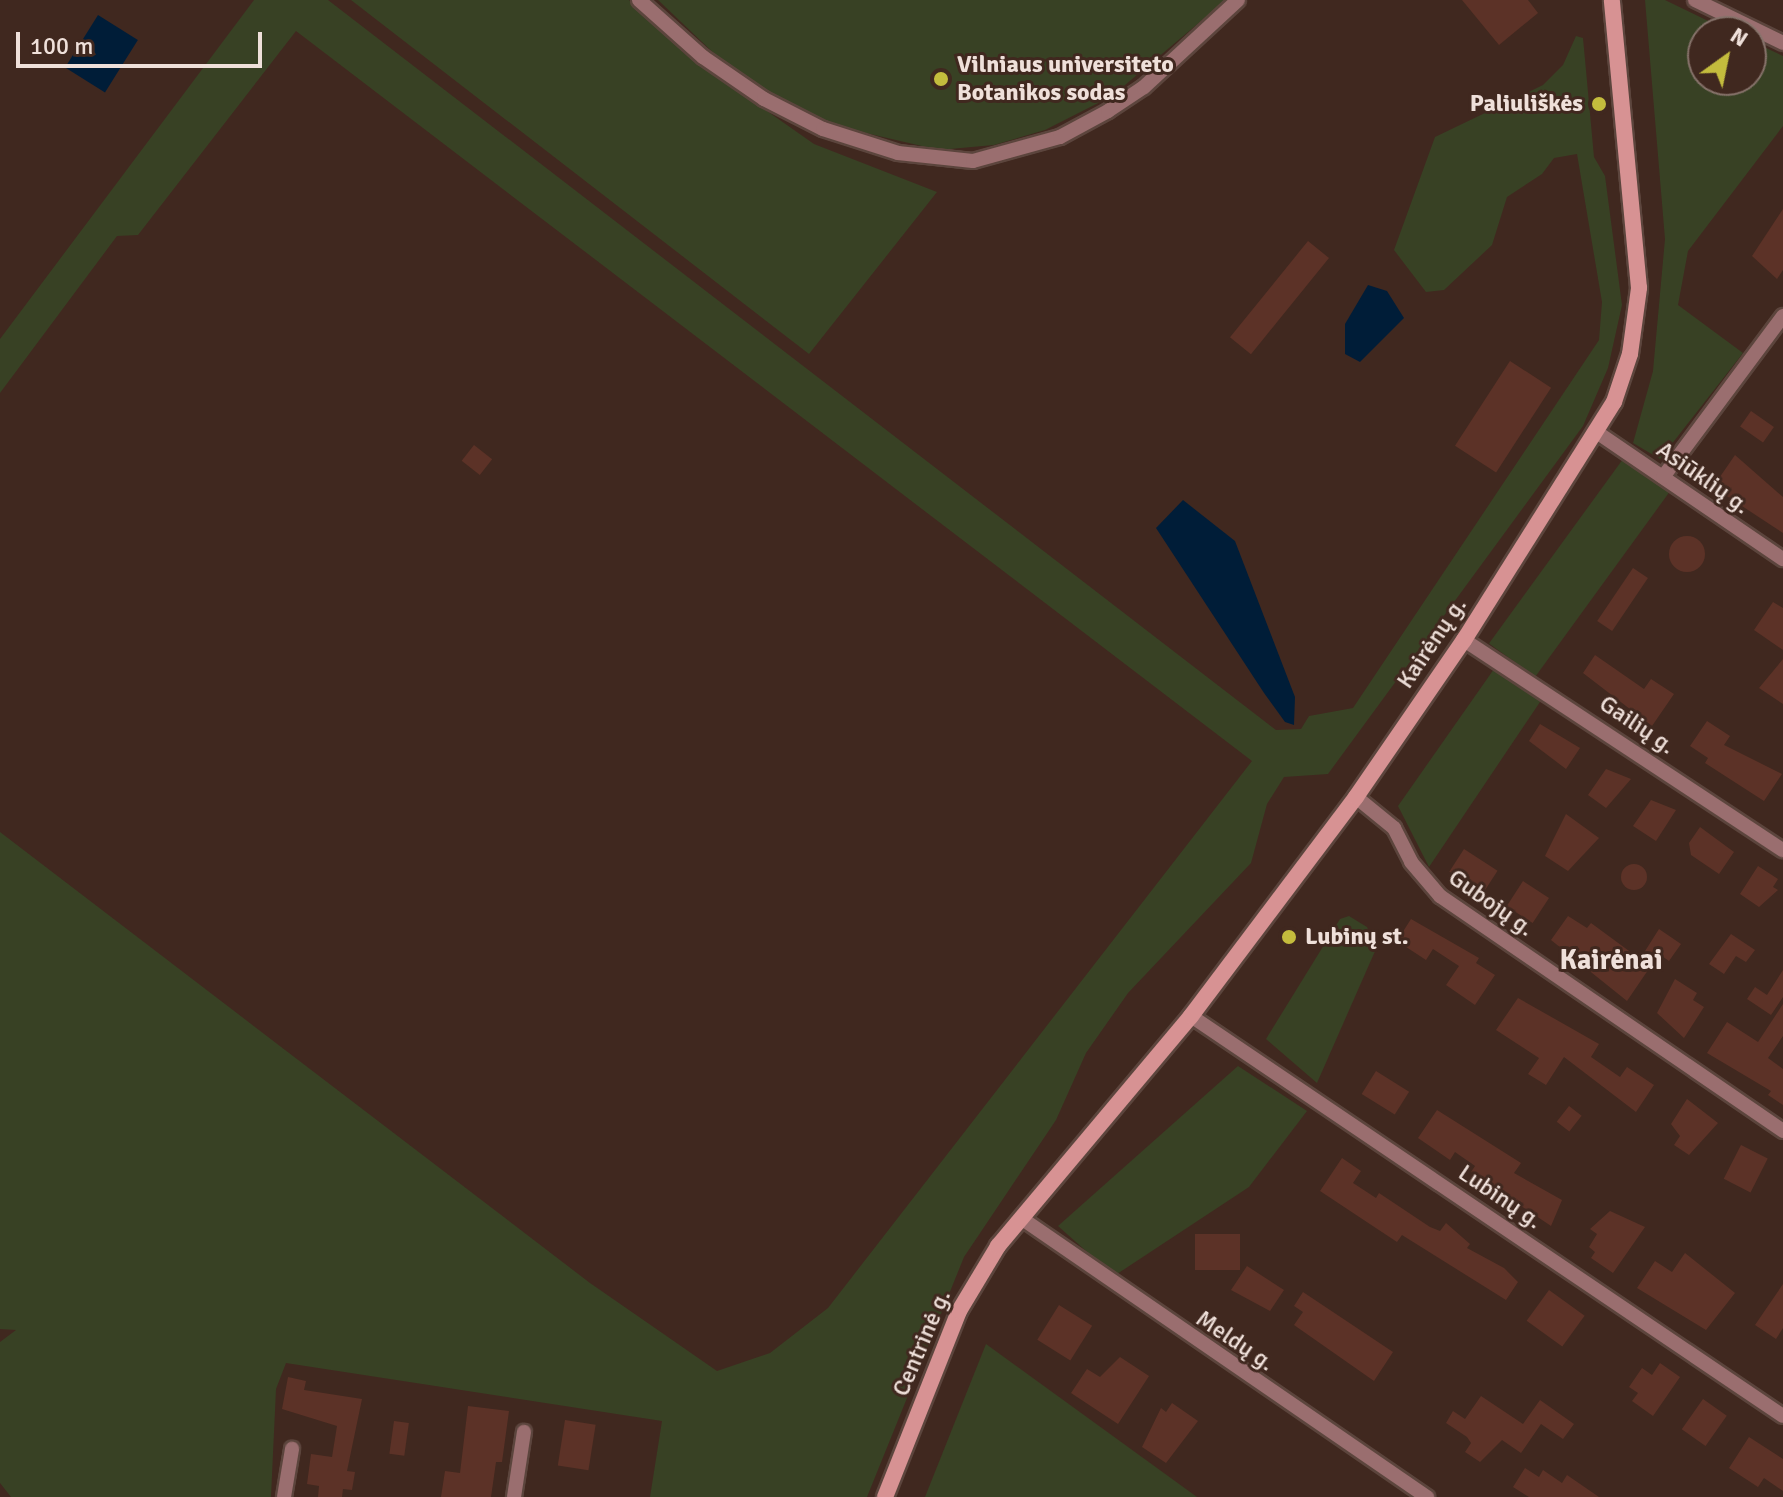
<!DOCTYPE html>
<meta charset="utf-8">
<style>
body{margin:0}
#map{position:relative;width:1783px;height:1497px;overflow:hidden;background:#40281f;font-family:Signika,sans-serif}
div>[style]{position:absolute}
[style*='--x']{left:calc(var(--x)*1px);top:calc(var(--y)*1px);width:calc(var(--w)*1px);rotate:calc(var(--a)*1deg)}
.green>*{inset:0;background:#384124;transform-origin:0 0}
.water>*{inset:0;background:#001d38;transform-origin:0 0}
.building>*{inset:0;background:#5c3227;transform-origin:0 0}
.round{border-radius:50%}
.roads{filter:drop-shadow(2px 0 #5c453d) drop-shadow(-2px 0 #5c453d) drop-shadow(0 2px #5c453d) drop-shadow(0 -2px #5c453d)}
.minor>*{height:14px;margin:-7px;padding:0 7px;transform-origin:7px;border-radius:7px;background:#9a6e6f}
.secondary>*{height:16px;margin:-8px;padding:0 8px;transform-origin:8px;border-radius:8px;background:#d79293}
.dots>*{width:22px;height:22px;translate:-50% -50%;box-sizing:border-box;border:4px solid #40281f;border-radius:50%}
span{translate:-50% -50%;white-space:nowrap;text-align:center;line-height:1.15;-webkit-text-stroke:6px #40281f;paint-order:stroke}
.poi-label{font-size:24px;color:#efe0da;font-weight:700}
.left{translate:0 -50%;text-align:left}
.right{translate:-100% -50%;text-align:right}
.street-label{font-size:24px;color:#efe0da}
.quarter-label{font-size:28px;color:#efe0da;font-weight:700}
.north{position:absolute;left:1687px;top:16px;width:80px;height:80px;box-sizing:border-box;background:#40281f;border:2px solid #86726a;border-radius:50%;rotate:33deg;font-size:22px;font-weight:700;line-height:32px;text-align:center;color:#efe0da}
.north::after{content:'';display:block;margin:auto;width:28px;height:36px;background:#c4bc3d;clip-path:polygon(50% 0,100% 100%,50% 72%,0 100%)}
.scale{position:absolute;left:16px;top:32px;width:246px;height:36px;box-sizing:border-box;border:4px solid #efe0da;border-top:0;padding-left:10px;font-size:24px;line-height:28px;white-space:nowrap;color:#efe0da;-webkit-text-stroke:6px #40281f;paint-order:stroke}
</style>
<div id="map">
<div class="green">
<i style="clip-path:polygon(254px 0,328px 0,1276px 730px,1301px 729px,1309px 716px,1353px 708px,1599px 340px,1602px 302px,1577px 154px,1554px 158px,1542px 174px,1507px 197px,1492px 245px,1444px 290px,1426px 292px,1394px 250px,1435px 137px,1543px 85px,1563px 65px,1576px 36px,1583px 38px,1594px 157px,1605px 176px,1622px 305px,1608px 368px,1583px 426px,1328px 774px,1284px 777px,1267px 804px,1251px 863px,1128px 993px,1086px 1053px,1056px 1120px,964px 1257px,867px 1497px,650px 1497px,662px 1421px,286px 1363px,276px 1389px,271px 1497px,11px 1497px,0 1483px,0 1342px,16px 1330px,0 1329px,0 832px,590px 1283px,717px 1371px,770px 1353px,828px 1308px,1252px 761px,296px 31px,138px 235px,117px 236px,0 393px,0 339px)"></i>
<i style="clip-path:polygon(351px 0,629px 0,684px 53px,814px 144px,937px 192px,809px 354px)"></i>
<i style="clip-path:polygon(658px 0,1226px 0,1112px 96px,1045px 130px,994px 145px,939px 150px,827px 124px,775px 98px,723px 62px)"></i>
<i style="clip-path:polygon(1645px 0,1665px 0,1731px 32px,1703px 32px,1703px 80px,1751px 80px,1751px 41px,1783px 56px,1783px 126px,1688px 251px,1678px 305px,1743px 353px,1660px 459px,1633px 443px,1653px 371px,1665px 239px)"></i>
<i style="left:1623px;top:459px;width:57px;height:228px;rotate:36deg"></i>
<i style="clip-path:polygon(1494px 669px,1542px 699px,1429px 867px,1398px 806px)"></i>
<i style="clip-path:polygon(1349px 916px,1367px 927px,1376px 949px,1317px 1083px,1266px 1039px,1340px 919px)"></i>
<i style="clip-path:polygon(1238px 1066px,1307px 1111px,1249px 1187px,1114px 1276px,1058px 1226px)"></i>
<i style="clip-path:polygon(986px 1344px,1197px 1497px,925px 1497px)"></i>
</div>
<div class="water">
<i style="left:98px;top:15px;width:47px;height:62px;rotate:32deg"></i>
<i style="clip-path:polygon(1368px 285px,1387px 291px,1404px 318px,1360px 362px,1345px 354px,1345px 324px)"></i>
<i style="clip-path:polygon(1183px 500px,1235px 541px,1295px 697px,1294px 725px,1285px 722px,1264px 693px,1156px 528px)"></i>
</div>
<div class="building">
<i style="clip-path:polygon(1462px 0,1528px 0,1538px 13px,1499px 45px)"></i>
<i style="clip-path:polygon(1783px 209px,1783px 270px,1777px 279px,1752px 256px)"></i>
<i style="left:1308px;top:241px;width:27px;height:124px;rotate:39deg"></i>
<i style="left:1510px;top:361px;width:49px;height:101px;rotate:33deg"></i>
<i style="left:1751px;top:411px;width:28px;height:19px;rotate:35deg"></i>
<i style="left:474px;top:445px;width:23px;height:20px;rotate:38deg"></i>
<i style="clip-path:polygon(1735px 455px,1783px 497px,1783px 533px,1713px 487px)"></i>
<i class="round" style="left:1669px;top:536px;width:36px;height:36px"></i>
<i style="left:1633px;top:568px;width:18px;height:64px;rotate:34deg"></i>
<i style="clip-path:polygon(1773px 602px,1783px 608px,1783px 650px,1754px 630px)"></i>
<i style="clip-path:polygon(1595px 655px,1644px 689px,1651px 679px,1674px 694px,1652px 726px,1583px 673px)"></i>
<i style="clip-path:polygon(1783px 659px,1783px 704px,1759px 688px)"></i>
<i style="clip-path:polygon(1707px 721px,1730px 736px,1724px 745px,1782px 774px,1764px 801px,1705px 763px,1708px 758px,1690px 746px)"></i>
<i style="clip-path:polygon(1540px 724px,1580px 748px,1566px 769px,1529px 741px)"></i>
<i style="clip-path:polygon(1606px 769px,1631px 779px,1606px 808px,1588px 795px)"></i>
<i style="clip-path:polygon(1651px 800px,1676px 810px,1656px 841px,1633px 826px)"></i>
<i style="clip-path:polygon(1566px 814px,1599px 838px,1568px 871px,1545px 856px)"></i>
<i style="clip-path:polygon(1700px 827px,1734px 852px,1719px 874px,1691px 855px,1689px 843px)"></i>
<i style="left:1464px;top:849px;width:40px;height:27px;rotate:33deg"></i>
<i class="round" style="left:1621px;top:864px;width:26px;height:26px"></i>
<i style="clip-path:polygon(1758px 866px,1778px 879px,1773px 887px,1778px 890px,1759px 907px,1740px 894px)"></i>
<i style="left:1523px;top:881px;width:31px;height:30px;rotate:33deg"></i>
<i style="clip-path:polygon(1568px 916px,1587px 928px,1591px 923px,1640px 959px,1659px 929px,1681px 944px,1669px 961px,1659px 954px,1627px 1001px,1551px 940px)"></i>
<i style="clip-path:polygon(1411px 919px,1479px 958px,1476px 963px,1495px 975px,1475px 1005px,1446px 985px,1459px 966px,1433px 949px,1426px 960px,1397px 941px)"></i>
<i style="clip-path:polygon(1731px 934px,1755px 950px,1746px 962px,1736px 956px,1724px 974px,1709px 964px)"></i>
<i style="clip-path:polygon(1783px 970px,1783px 997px,1771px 1015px,1747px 999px,1755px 987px,1767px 995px)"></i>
<i style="clip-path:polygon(1675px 979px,1697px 993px,1693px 1000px,1704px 1007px,1684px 1038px,1657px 1013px)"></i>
<i style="clip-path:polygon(1518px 998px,1599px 1044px,1591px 1057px,1620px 1077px,1627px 1067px,1654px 1085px,1636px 1112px,1564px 1057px,1546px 1085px,1528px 1074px,1539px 1058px,1496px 1030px)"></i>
<i style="clip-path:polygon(1783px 1004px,1783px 1036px,1768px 1058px,1783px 1069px,1783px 1105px,1768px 1095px,1771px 1091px,1707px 1053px,1727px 1022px,1758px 1042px)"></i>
<i style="left:1376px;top:1071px;width:39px;height:27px;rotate:32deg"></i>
<i style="clip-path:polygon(1687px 1099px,1718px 1123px,1689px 1155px,1674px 1145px,1680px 1136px,1671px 1124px)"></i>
<i style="left:1569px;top:1106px;width:16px;height:20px;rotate:38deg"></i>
<i style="clip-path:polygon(1437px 1110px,1521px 1163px,1514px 1173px,1562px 1200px,1551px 1226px,1471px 1172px,1475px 1166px,1455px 1152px,1450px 1160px,1418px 1138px)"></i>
<i style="left:1741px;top:1145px;width:30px;height:38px;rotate:27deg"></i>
<i style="clip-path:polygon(1342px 1158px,1361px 1171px,1353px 1183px,1376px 1198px,1379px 1193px,1430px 1227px,1440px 1231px,1446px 1223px,1470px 1244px,1467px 1248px,1504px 1268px,1518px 1282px,1506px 1300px,1402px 1235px,1397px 1242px,1320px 1191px)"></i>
<i style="clip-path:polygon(1610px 1211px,1645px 1227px,1613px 1273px,1591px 1258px,1595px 1252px,1589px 1247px,1597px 1234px,1590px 1229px)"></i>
<i style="left:1195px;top:1234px;width:45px;height:36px"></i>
<i style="clip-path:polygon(1685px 1253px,1735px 1293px,1706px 1330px,1637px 1288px,1655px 1261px,1672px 1272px)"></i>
<i style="clip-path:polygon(1247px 1266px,1284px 1290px,1270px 1311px,1231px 1290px)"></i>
<i style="clip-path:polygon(1783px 1284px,1783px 1328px,1776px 1339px,1755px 1325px)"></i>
<i style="left:1549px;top:1290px;width:44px;height:38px;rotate:36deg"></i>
<i style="clip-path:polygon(1303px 1292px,1393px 1352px,1374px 1381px,1294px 1325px,1303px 1312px,1294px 1306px)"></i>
<i style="left:1059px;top:1305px;width:39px;height:41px;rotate:32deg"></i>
<i style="clip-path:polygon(1120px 1357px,1149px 1376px,1118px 1424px,1071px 1393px,1087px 1369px,1100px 1377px)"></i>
<i style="clip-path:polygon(1660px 1363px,1680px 1377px,1653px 1416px,1632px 1401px,1638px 1393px,1629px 1387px,1642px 1368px,1652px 1375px)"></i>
<i style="clip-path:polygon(288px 1377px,306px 1381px,304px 1390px,362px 1399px,347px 1471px,355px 1472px,352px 1490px,343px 1489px,342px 1497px,318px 1497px,319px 1486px,307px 1484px,311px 1454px,332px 1457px,337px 1426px,282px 1409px)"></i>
<i style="clip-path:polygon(1481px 1396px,1523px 1424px,1540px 1400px,1574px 1424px,1563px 1439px,1541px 1424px,1521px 1453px,1502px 1440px,1480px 1462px,1465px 1452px,1471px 1443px,1467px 1437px,1446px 1423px,1453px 1411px,1465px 1419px)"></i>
<i style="left:1703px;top:1399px;width:29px;height:37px;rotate:35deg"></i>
<i style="clip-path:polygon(1172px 1403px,1198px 1421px,1166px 1463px,1142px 1447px,1161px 1408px,1166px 1412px)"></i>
<i style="clip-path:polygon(468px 1406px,509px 1411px,502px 1462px,496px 1462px,491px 1497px,441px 1497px,445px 1471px,460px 1473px)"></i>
<i style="left:565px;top:1420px;width:31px;height:46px;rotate:9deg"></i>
<i style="left:394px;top:1421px;width:15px;height:33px;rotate:8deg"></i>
<i style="clip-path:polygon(1749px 1437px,1783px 1459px,1783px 1491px,1764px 1478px,1758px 1487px,1729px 1468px)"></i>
<i style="clip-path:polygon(1525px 1468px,1539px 1477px,1543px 1470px,1562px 1483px,1567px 1475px,1599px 1497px,1529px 1497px,1513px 1487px)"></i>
</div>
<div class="roads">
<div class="minor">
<i style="--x:639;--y:0;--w:86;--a:41.7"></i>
<i style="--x:703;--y:57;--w:74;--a:34.5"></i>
<i style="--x:764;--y:99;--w:66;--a:27"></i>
<i style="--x:823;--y:129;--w:79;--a:17.7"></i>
<i style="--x:898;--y:153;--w:75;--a:6.1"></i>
<i style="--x:973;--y:161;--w:90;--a:-15.4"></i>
<i style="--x:1060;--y:137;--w:55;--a:-28.4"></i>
<i style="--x:1108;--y:111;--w:43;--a:-33.7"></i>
<i style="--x:1144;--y:87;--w:128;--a:-42.8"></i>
<i style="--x:1695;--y:0;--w:98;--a:26"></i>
<i style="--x:1598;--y:433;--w:224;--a:34.3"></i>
<i style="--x:1663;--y:477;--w:201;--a:-53.3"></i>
<i style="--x:1464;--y:640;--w:382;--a:33.4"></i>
<i style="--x:1356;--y:797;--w:49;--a:39.2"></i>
<i style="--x:1394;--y:828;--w:38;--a:63"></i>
<i style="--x:1411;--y:862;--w:45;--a:49.5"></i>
<i style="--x:1440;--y:896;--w:416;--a:34.4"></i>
<i style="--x:1191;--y:1016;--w:714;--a:34.05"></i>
<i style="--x:1021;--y:1218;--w:493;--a:34.5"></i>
<i style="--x:284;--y:1497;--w:49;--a:-80.5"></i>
<i style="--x:514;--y:1497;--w:66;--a:-81.3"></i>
</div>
<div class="secondary">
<i style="--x:885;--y:1497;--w:200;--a:-68.3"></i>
<i style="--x:959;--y:1311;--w:76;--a:-59"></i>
<i style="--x:998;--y:1246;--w:300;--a:-50"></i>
<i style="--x:1191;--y:1016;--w:274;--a:-53"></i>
<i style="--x:1356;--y:797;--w:191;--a:-55.5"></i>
<i style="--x:1464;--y:640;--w:281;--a:-57.8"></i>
<i style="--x:1614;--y:402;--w:51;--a:-71.6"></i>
<i style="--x:1630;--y:354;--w:67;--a:-82.2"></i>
<i style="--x:1639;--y:288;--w:289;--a:-95.4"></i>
</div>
</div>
<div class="dots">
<i style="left:941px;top:79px;background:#c4bc3d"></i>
<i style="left:1599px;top:104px;background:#c4bc3d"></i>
<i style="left:1289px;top:937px;background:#c4bc3d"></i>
</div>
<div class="poi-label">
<span class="left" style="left:957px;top:79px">Vilniaus universiteto<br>Botanikos sodas</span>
<span class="right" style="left:1583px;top:104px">Paliuliškės</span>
<span class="left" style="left:1305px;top:937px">Lubinų st.</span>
</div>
<div class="street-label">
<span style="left:1703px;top:478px;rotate:35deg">Asiūklių g.</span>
<span style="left:1432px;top:643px;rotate:-56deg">Kairėnų g.</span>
<span style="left:1637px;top:725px;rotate:34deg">Gailių g.</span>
<span style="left:1491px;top:903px;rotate:35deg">Gubojų g.</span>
<span style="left:1500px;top:1197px;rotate:34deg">Lubinų g.</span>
<span style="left:1235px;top:1341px;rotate:34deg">Meldų g.</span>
<span style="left:922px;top:1343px;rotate:-67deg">Centrinė g.</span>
</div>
<div class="quarter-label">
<span style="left:1611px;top:960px">Kairėnai</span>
</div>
<div class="north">N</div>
<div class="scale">100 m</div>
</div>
